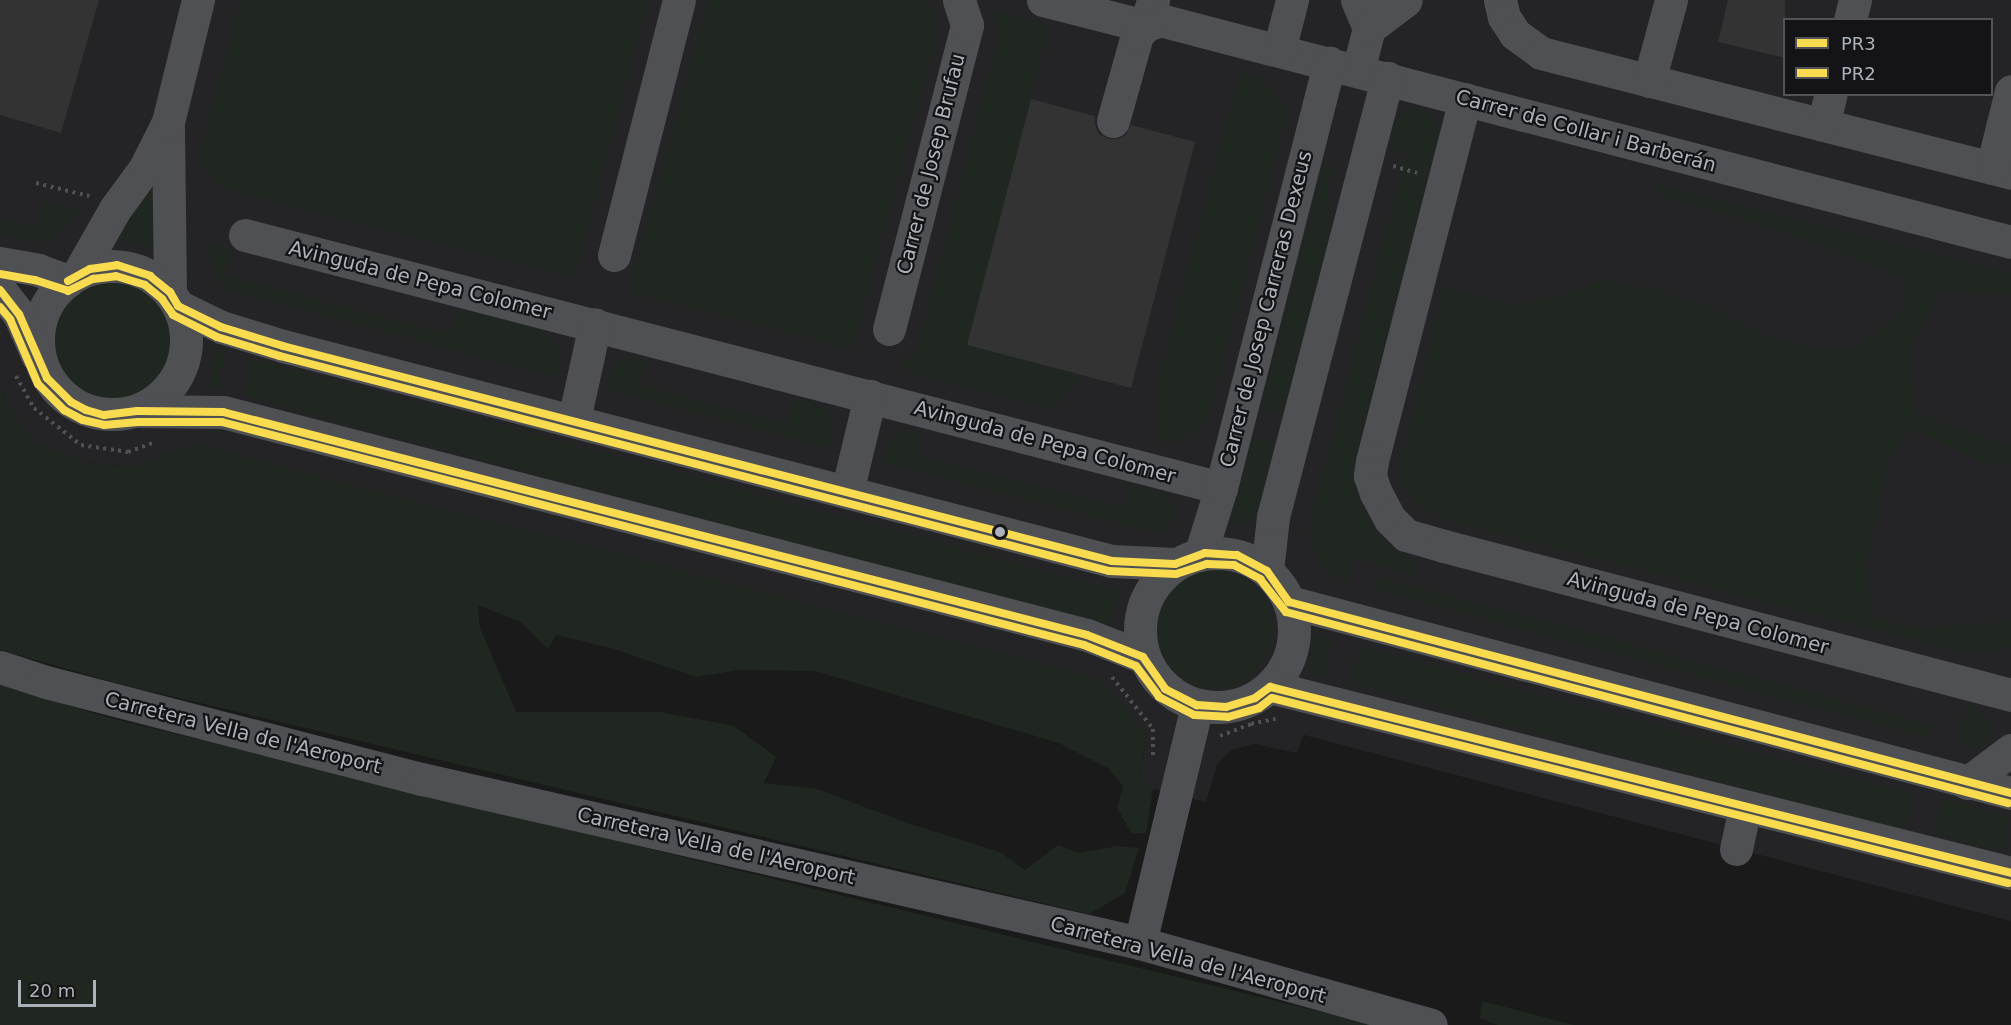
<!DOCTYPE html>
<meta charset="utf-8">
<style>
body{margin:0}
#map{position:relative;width:2011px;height:1025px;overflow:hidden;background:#1a1a1a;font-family:"DejaVu Sans",sans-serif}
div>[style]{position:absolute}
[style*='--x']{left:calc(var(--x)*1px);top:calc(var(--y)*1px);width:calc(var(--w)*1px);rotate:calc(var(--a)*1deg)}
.built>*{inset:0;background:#242426}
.green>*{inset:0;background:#202720;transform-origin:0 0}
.round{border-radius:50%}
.building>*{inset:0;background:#333334}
.path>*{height:4px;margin-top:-2px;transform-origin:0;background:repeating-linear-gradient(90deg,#505154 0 3px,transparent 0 7.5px)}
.minor>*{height:33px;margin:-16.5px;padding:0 16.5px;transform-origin:16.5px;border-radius:16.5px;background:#4e5053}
.minor>.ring{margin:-16.5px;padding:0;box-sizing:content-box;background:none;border:33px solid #4e5053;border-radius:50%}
.bus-1>*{height:8px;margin:-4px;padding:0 4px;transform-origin:4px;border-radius:4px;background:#f9db4f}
.bus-2>*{height:8px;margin:-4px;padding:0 4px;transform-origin:4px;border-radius:4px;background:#f9db4f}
.dots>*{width:16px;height:16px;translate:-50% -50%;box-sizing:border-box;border:3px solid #141416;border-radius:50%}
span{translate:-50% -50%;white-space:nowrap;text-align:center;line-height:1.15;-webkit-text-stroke:4.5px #141416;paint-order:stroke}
.street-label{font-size:20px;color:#acb2ba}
.legend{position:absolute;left:1783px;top:18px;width:210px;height:78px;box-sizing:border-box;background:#141416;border:2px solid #515358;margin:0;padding:8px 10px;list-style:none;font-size:18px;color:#acb2ba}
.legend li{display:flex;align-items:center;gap:12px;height:30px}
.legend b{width:30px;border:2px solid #515358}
.scale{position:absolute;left:18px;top:980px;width:78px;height:27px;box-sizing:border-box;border:3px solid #acb2ba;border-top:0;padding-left:8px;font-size:18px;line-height:21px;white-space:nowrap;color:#acb2ba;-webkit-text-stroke:4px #141416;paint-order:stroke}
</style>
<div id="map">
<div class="built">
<i style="clip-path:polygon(evenodd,0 0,2011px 0,2011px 921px,1304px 735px,1297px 753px,1255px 744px,1231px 750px,1217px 765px,1206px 802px,1153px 789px,1139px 779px,1147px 735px,1102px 680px,194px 444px,134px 467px,84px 463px,32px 441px,7px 404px,0 387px,0 0,1784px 20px,1992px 20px,1992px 94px,1784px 94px,1784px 20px)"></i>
</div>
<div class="green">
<i style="clip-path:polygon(241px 0,648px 0,574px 278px,224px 188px,210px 178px,201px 160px,206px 129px)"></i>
<i style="clip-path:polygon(708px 0,927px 0,934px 12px,936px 37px,852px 349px,629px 292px)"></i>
<i style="clip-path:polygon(992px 9px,1049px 26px,967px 345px,1081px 375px,1054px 409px,911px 373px,900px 363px,915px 353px,920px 339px,999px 35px)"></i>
<i style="clip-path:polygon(1240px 73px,1263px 80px,1281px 99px,1286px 118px,1208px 417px,1195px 432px,1174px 443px,1158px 442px,1158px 381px)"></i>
<i style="clip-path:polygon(1412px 109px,1425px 111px,1434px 121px,1438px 132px,1353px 466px,1356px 494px,1374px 530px,1399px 553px,1417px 559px,1412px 574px,1354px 558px,1347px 583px,1329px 571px,1317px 556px,1310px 541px,1310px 524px,1406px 153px,1390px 149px,1395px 122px,1400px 115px)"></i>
<i style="clip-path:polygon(1324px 163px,1334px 166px,1327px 193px,1333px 218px,1282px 414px,1261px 409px)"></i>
<i style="clip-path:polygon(155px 167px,163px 256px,137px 242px,103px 242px)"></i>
<i style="clip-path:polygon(1651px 183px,2011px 273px,2011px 294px,1941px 291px,1910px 347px,1914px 412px,2011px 447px,2011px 462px,1988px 465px,1910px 429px,1888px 459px,1866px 566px,1871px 617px,1919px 629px,2011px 621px,2011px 645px,1987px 653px,1958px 650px,1455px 523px,1420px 508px,1403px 488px,1400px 467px,1444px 287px,1510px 306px,1567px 294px,1597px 280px,1656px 289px,1713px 309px,1764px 336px,1815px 348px,1859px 348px,1903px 309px,1906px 278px,1785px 232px,1662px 196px)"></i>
<i style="clip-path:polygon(44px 201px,81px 212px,50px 239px,34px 242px,0 233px,0 219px,37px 229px)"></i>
<i style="clip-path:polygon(207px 244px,230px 249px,225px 276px,450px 334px,457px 308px,535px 327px,556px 343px,560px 354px,559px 370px,554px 376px,237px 293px,224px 287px,216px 278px)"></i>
<i class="round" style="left:54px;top:283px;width:118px;height:118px"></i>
<i style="left:215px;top:348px;width:11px;height:39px;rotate:10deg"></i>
<i style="clip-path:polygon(631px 357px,646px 359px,640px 385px,786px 424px,794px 397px,820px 405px,829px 414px,834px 427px,831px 448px,607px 390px,608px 379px,617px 365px)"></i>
<i style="left:253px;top:359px;width:897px;height:38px;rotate:15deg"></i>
<i style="clip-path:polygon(0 387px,7px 404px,32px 441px,84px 463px,134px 467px,194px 444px,1102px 680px,1147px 735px,1139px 779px,1153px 789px,1146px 833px,1132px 834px,1117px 808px,1123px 786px,1108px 768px,1059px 743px,815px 671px,739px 670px,696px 677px,611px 648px,556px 635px,548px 649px,521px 622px,478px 605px,480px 628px,516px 712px,660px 712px,734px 726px,776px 757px,764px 783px,817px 789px,907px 823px,1000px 852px,1025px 870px,1058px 845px,1079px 853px,1118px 846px,1139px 848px,1125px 893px,1089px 914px,124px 685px,0 650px)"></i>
<i style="clip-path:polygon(914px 429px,921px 431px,916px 456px,1126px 508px,1131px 483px,1165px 493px,1175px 506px,1173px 519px,1168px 529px,1160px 534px,884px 463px,884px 454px,890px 439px,903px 430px)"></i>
<i style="clip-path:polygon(1253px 438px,1274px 442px,1255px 518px,1245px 526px,1236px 523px,1233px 514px)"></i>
<i class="round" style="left:1155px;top:570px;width:118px;height:118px"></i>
<i style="left:1379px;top:577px;width:573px;height:13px;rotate:15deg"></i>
<i style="left:1315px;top:636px;width:17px;height:37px;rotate:13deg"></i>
<i style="left:1361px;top:647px;width:572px;height:37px;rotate:15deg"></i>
<i style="clip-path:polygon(0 685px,110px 718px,1375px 1025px,0 1025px)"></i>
<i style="clip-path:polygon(1969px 703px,1980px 710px,1988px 724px,1986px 749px,1958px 742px)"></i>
<i style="left:1943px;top:799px;width:70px;height:36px;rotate:15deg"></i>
<i style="clip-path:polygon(1482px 1001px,1574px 1025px,1498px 1025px,1480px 1018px)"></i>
</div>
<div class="building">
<i style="clip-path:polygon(0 0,99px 0,61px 133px,0 115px)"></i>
<i style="clip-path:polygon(1728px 0,1785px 0,1785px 58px,1718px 42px)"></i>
<i style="clip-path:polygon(1031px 99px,1095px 116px,1095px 125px,1099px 134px,1109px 139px,1118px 139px,1126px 135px,1131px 125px,1195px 142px,1131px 388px,967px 345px)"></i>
</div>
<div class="path">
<i style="--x:1393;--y:166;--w:25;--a:16"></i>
<i style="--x:36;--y:183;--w:55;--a:13.8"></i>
<i style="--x:16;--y:376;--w:37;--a:61"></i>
<i style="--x:34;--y:408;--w:60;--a:38.2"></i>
<i style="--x:81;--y:445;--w:48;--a:8.5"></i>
<i style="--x:128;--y:452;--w:29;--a:-20"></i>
<i style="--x:1112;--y:677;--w:66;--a:51.7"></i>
<i style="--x:1153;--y:729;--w:26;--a:90"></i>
<i style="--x:1220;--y:736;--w:33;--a:-21"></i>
<i style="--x:1251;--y:724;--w:25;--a:-12"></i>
</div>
<div class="minor">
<i style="--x:1043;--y:0;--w:105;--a:14.3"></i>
<i style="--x:1145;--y:26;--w:16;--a:-22"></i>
<i style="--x:1153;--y:0;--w:11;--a:105"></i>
<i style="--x:1150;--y:11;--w:13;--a:42"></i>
<i style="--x:1160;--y:20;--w:879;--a:14.62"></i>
<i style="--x:1357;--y:0;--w:30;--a:67"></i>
<i style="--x:1369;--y:28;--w:21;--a:-47"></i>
<i style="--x:1500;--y:0;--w:17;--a:77"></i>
<i style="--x:1504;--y:17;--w:20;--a:57"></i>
<i style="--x:1515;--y:34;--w:32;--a:36"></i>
<i style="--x:1541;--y:53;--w:485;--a:14.3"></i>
<i style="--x:1850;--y:20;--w:21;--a:-76"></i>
<i style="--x:1279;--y:50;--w:52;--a:-75.4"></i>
<i style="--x:1358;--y:71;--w:44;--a:-75.7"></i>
<i style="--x:1369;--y:28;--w:46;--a:-37.1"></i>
<i style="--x:1649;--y:81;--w:84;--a:-74.8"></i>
<i style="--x:1465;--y:99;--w:374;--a:104.4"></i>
<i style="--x:1372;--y:461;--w:15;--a:98"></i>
<i style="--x:1370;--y:476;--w:18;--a:71"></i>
<i style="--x:1376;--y:493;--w:30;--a:62"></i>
<i style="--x:1390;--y:519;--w:23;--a:45"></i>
<i style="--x:1406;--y:535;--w:40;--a:16"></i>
<i style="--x:1444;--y:546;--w:586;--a:14.72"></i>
<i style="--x:1113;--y:121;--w:89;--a:-74.4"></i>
<i style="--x:1137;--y:35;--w:12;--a:-48"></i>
<i style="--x:1823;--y:125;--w:32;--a:-76"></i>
<i style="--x:168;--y:129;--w:163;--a:89.3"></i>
<i style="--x:1992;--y:168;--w:79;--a:-76.1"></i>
<i style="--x:245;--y:235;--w:1008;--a:14.53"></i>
<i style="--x:614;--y:255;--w:263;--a:-75.7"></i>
<i style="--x:0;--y:263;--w:39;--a:10"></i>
<i style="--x:38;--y:270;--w:32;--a:20"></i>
<i class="ring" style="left:38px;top:266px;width:115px;height:115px"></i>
<i style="--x:78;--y:274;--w:75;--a:-60.4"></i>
<i style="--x:115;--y:209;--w:51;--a:-53.8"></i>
<i style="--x:145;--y:168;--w:51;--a:-63.4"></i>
<i style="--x:168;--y:122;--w:126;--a:-76.2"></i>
<i style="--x:0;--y:290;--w:31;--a:52"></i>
<i style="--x:19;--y:314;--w:45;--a:66.3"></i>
<i style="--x:178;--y:306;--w:48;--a:26"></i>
<i style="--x:221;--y:327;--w:65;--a:17"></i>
<i style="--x:283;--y:346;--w:856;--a:14.54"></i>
<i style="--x:1112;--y:561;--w:63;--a:2.7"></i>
<i style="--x:889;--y:329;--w:314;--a:-75.6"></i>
<i style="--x:967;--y:25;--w:26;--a:-108"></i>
<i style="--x:137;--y:411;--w:86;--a:0.7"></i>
<i style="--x:223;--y:412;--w:892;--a:14.47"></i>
<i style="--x:1087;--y:635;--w:60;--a:21.4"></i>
<i style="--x:574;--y:420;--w:98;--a:-77.7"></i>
<i style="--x:847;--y:492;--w:99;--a:-76.5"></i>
<i class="ring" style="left:1140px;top:553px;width:121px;height:121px"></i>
<i style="--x:1200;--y:555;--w:70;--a:-72.6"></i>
<i style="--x:1221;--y:488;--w:439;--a:-75.7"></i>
<i style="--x:1267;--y:571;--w:54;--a:-83.7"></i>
<i style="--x:1273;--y:517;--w:454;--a:-75.4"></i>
<i style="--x:1289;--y:602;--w:747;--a:14.82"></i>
<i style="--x:0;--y:667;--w:48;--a:18.1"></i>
<i style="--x:46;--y:682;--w:388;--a:14.5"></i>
<i style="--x:422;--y:779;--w:736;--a:12.87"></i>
<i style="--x:1140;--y:943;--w:302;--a:15.7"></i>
<i style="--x:1270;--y:687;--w:764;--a:14.09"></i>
<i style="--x:1967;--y:783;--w:55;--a:-36.9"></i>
<i style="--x:1736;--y:849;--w:42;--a:-77.6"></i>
<i style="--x:1140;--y:943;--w:245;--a:-76.5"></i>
</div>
<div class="bus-1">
<i style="--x:68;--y:281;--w:25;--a:-29"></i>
<i style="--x:90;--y:269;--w:27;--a:-8"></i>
<i style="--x:117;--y:265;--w:35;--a:18"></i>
<i style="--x:150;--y:276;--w:26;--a:39"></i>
<i style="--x:170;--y:292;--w:16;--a:60"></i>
<i style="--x:0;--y:290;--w:31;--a:52"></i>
<i style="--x:19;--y:314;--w:70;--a:66.4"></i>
<i style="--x:47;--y:378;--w:34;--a:45"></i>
<i style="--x:71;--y:402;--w:17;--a:28"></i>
<i style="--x:86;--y:410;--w:19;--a:16"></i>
<i style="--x:104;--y:415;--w:33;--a:-7"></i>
<i style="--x:137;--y:411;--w:86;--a:0.7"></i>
<i style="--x:223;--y:412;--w:892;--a:14.47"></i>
<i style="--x:1087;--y:635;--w:60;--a:21.4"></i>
<i style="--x:178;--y:306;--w:48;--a:26"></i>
<i style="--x:221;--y:327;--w:65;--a:17"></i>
<i style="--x:283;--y:346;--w:856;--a:14.54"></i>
<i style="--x:1112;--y:561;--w:63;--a:2.7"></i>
<i style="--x:1175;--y:564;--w:32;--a:-20"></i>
<i style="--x:1205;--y:553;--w:32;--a:4"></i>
<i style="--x:1237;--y:555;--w:34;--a:28"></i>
<i style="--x:1267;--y:571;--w:38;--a:55"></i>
<i style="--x:1289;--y:602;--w:747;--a:14.82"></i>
<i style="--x:1143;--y:657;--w:39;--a:55"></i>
<i style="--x:1165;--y:689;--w:36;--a:27"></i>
<i style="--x:1197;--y:705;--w:29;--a:4"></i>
<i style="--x:1226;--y:707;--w:30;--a:-17"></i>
<i style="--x:1255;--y:698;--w:19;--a:-36"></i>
<i style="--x:1270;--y:687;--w:764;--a:14.09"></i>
</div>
<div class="bus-2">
<i style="--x:0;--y:274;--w:36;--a:10"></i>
<i style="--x:35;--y:280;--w:35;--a:18"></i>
<i style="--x:68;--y:291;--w:28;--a:-26"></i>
<i style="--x:93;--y:279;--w:23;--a:-7"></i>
<i style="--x:116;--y:276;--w:30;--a:17"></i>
<i style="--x:145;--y:285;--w:22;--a:39"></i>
<i style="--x:162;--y:299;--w:19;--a:55"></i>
<i style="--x:173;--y:315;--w:49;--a:26.6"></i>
<i style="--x:217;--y:337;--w:66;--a:16.8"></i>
<i style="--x:280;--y:356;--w:856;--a:14.54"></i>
<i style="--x:1109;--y:571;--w:67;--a:2.6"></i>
<i style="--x:1176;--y:574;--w:33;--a:-18"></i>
<i style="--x:1207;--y:564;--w:27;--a:2"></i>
<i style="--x:1234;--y:565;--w:30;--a:28"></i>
<i style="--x:1260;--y:579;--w:42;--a:51.8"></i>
<i style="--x:1286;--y:612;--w:747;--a:14.82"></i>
<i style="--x:0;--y:307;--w:16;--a:50"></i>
<i style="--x:10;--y:319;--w:71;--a:66.7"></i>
<i style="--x:38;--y:384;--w:37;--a:45"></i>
<i style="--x:64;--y:410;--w:21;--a:28"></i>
<i style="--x:83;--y:420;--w:22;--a:13"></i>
<i style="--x:104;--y:425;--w:34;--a:-5"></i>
<i style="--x:138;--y:422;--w:84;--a:0"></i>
<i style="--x:222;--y:422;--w:890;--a:14.5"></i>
<i style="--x:1084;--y:645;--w:56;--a:22"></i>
<i style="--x:1136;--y:666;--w:39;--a:53"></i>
<i style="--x:1159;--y:697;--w:39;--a:27"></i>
<i style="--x:1194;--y:715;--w:34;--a:3"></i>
<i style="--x:1228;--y:717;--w:32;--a:-16"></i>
<i style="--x:1259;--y:708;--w:16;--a:-38"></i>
<i style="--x:1272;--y:698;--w:759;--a:14.11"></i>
</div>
<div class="dots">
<i style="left:1000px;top:532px;background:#acb2ba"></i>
</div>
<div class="street-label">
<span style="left:1586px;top:131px;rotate:15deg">Carrer de Collar i Barberán</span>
<span style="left:931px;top:164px;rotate:-76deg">Carrer de Josep Brufau</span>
<span style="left:420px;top:280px;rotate:14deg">Avinguda de Pepa Colomer</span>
<span style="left:1266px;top:309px;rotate:-76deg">Carrer de Josep Carreras Dexeus</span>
<span style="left:1045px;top:442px;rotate:15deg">Avinguda de Pepa Colomer</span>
<span style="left:1698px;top:613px;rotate:15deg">Avinguda de Pepa Colomer</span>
<span style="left:243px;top:733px;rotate:14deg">Carretera Vella de l'Aeroport</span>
<span style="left:716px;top:846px;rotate:13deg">Carretera Vella de l'Aeroport</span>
<span style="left:1188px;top:960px;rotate:15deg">Carretera Vella de l'Aeroport</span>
</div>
<ul class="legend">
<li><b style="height:8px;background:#f9db4f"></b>PR3</li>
<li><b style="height:8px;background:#f9db4f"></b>PR2</li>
</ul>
<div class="scale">20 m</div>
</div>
